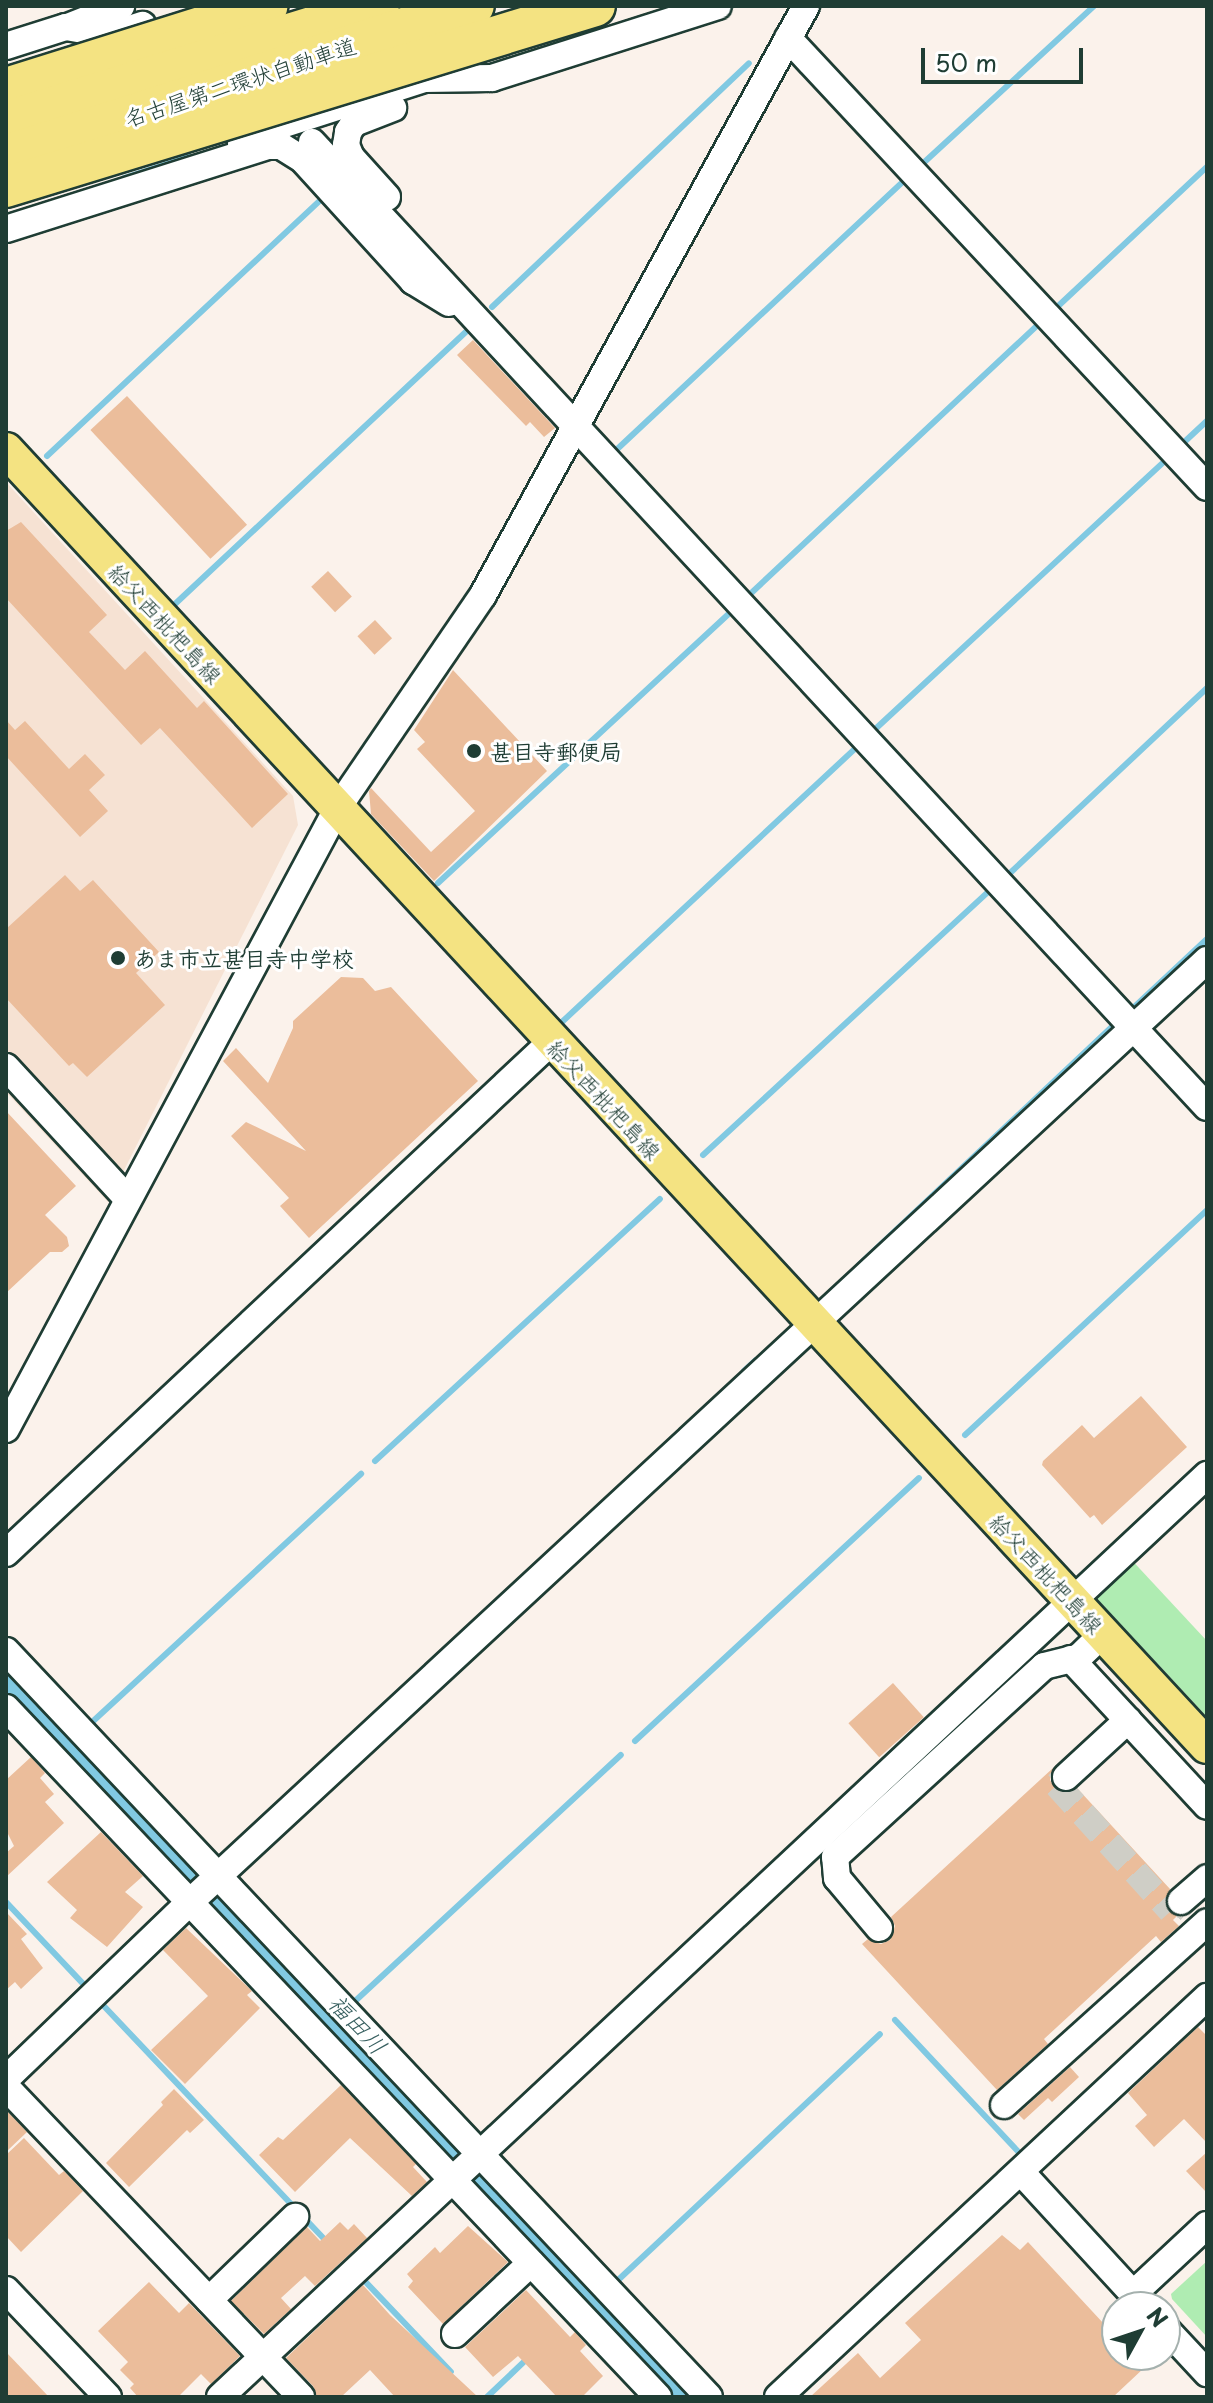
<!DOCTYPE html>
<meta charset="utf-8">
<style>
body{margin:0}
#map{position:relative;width:1213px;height:2403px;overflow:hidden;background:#fbf2eb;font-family:"Playpen Sans","Klee One",sans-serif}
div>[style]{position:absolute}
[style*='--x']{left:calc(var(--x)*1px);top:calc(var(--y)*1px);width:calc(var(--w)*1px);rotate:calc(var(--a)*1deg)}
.built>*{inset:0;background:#f6e2d3}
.green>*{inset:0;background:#afecb2}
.water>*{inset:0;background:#81c9e2;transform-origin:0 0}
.stream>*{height:6px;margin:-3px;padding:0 3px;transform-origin:3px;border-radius:3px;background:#81c9e2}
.building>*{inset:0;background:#ebbd9b;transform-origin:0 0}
.minor-tunnel>*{height:26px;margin-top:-13px;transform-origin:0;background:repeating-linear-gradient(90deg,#cfcec6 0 26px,transparent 0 39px)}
.roads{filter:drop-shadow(2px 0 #1f3d34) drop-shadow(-2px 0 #1f3d34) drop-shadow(0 2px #1f3d34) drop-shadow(0 -2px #1f3d34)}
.minor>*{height:26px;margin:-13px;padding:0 13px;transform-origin:13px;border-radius:13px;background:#fff}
.major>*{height:34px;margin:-17px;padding:0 17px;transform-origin:17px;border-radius:17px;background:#f4e382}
.bridges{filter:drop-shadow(2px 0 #1f3d34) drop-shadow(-2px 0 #1f3d34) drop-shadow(0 2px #1f3d34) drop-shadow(0 -2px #1f3d34)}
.highway-bridge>*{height:40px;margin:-20px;padding:0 20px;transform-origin:20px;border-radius:20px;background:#f4e382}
.dots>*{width:22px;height:22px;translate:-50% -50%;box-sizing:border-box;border:4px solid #fff;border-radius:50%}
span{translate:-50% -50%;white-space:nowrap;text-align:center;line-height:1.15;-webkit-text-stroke:6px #fff;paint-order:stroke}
.street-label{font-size:22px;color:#1f3d34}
.poi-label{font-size:22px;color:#1f3d34;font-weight:700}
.left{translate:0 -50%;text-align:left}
.water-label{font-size:24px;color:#386060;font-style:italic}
.frame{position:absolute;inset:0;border:8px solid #1f3d34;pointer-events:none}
.north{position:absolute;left:1101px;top:2291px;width:80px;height:80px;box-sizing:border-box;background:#fff;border:2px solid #a5b1ae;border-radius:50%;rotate:50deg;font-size:22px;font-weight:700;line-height:32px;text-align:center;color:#1f3d34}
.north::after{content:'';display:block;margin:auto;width:28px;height:36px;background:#1f3d34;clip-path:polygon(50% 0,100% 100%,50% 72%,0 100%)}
.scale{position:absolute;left:921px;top:48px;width:162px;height:36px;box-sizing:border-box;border:4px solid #1f3d34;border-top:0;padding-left:10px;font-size:24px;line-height:28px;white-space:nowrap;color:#1f3d34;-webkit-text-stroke:6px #fff;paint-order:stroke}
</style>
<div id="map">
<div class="built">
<i style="clip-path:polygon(6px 482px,293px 796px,298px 825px,108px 1202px,6px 1092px)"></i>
</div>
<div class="green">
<i style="clip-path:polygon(1127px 1555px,1207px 1641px,1207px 1717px,1089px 1590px)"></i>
<i style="clip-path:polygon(1207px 2261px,1207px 2337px,1172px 2299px,1171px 2294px)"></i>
</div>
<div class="water">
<i style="left:6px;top:1665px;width:1007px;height:31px;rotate:47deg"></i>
</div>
<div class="stream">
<i style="--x:919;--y:167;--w:238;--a:-42.6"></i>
<i style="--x:124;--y:178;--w:62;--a:-17.9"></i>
<i style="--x:183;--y:159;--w:15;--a:-53"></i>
<i style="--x:492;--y:307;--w:354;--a:-43.5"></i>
<i style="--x:1055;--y:309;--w:208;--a:-43.1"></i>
<i style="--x:1180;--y:446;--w:37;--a:-43"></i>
<i style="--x:613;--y:453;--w:403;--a:-43.1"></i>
<i style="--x:47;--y:456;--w:381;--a:-43.1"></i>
<i style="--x:747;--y:597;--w:403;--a:-43.1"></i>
<i style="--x:175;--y:604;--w:400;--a:-43.1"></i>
<i style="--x:871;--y:733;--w:405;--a:-42.8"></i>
<i style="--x:1009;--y:874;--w:272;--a:-43.2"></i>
<i style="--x:438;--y:883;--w:403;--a:-42.8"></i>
<i style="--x:1130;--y:1011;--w:105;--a:-43.1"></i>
<i style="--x:563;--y:1021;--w:406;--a:-43"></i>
<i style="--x:703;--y:1155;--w:395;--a:-42.7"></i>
<i style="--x:859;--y:1265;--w:356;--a:-43.3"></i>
<i style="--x:744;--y:1371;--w:16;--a:-43"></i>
<i style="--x:965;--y:1435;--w:330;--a:-42.9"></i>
<i style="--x:375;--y:1461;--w:387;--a:-42.6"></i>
<i style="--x:90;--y:1724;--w:369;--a:-42.7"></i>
<i style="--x:635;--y:1741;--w:387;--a:-42.8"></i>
<i style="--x:6;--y:1902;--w:117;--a:46.7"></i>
<i style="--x:101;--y:2003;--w:329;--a:46.6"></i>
<i style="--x:353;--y:2003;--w:365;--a:-42.8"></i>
<i style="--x:895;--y:2020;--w:189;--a:46.9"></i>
<i style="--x:360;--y:2276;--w:132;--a:46.5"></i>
<i style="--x:616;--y:2282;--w:362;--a:-43.2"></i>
<i style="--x:487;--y:2397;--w:57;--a:-43.6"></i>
</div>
<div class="building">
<i style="clip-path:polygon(473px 340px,555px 428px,544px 437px,530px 422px,526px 426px,457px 355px)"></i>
<i style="left:127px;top:396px;width:176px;height:50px;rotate:47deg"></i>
<i style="clip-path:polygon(21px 522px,107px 615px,89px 632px,125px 670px,145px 651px,197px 708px,204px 701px,288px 794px,252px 828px,160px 728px,141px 745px,6px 598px,6px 531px)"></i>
<i style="left:328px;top:571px;width:35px;height:23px;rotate:47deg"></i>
<i style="left:375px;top:620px;width:25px;height:24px;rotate:47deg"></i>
<i style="clip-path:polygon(453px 670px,547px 771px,434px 881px,371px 814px,369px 791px,371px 788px,431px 852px,475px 811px,417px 749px,425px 742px,414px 730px)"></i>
<i style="clip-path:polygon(6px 720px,15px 730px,25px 721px,69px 769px,85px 754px,105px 775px,89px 790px,108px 811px,80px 837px,6px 756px)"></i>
<i style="clip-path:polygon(65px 875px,80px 891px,93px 880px,159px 952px,136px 973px,165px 1005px,87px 1077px,73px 1063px,69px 1066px,6px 998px,6px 929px)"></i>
<i style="clip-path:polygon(341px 977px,363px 978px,375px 991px,391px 987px,478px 1081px,309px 1238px,280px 1206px,289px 1198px,231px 1136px,246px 1122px,306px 1151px,223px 1061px,236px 1048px,268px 1083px,293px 1028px,293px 1021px)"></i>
<i style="clip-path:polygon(6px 1111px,76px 1186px,45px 1215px,67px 1237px,69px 1246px,62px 1252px,50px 1252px,6px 1293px)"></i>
<i style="clip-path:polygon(1141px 1396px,1187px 1447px,1102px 1525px,1094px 1515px,1090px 1518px,1042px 1465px,1043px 1461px,1082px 1425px,1094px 1438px)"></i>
<i style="left:893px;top:1683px;width:46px;height:60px;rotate:48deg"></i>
<i style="clip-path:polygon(31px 1757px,45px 1773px,40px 1778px,54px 1794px,45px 1802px,64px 1823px,6px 1877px,6px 1853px,14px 1846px,6px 1830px,6px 1780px)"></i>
<i style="clip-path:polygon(1053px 1768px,1050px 1780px,1055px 1788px,1069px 1793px,1077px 1788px,1170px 1889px,1166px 1905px,1177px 1916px,1173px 1920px,1179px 1926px,1161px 1942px,1156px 1936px,1044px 2039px,1048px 2044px,997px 2090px,862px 1944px,868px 1939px,881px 1944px,890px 1940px,895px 1926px,891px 1917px)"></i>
<i style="clip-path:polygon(101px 1832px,143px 1876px,125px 1892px,143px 1907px,107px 1947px,70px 1918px,77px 1910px,47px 1882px)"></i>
<i style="clip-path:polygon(6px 1912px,27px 1934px,21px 1939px,43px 1968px,21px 1989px,15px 1982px,6px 1990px)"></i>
<i style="clip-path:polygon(186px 1928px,252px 1991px,247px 1995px,260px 2008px,185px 2084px,151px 2050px,208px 1996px,163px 1950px)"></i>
<i style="clip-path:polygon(1198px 2027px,1207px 2036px,1207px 2143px,1184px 2119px,1154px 2147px,1135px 2126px,1147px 2115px,1128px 2093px)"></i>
<i style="clip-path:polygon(1070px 2067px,1079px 2077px,1052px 2102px,1048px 2098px,1024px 2120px,1018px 2114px)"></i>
<i style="clip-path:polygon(341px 2085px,416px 2164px,413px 2167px,427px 2182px,412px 2196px,350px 2138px,295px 2192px,259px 2155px,278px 2137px,283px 2140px)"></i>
<i style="clip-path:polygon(174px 2089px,204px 2120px,190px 2133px,187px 2130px,129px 2187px,106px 2163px,163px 2105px,161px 2102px)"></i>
<i style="clip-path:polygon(6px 2110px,27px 2132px,6px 2152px)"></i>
<i style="clip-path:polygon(24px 2138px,59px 2175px,64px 2171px,83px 2191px,21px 2252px,6px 2236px,6px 2155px)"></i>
<i style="clip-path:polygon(1207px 2152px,1207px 2193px,1186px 2171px)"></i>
<i style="clip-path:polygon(340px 2222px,348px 2230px,354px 2224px,367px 2238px,315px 2286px,305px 2276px,281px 2298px,291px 2309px,264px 2334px,231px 2301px,307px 2227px,320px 2241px)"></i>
<i style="clip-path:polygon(468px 2226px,508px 2262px,443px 2324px,408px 2287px,413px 2281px,407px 2274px,435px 2247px,440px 2253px)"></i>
<i style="clip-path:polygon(1002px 2235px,1020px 2250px,1028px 2242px,1117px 2338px,1117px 2355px,1133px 2355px,1144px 2368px,1113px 2397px,810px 2397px,858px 2353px,880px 2378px,921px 2340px,905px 2323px)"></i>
<i style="clip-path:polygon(149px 2282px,179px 2313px,189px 2303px,240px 2356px,211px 2384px,201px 2374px,178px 2397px,138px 2397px,130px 2388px,134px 2384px,120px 2370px,128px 2362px,98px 2331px)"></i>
<i style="clip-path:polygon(363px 2285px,390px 2315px,478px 2397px,395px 2397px,370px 2370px,341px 2397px,317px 2397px,313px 2386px,286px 2358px)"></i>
<i style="clip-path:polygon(526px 2290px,570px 2337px,575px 2332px,586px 2345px,580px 2351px,603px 2376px,582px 2397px,557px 2397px,518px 2356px,493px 2377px,465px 2347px)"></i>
<i style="clip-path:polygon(6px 2352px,49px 2397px,6px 2397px)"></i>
</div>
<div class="minor-tunnel">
<i style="--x:1066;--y:1777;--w:12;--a:138"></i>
<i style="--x:1057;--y:1785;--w:170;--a:47.9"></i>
<i style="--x:1171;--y:1911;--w:14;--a:-45"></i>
</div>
<div class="roads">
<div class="minor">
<i style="--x:70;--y:26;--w:55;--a:-21.4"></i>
<i style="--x:788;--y:38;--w:614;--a:46.98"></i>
<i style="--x:6;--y:46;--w:63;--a:-17.6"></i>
<i style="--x:66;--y:27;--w:46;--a:10.1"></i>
<i style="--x:111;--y:35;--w:33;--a:-18"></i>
<i style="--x:312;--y:142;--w:1316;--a:47.16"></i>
<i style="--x:241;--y:144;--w:26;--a:-31"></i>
<i style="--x:263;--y:131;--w:169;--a:-17.9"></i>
<i style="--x:424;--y:79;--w:68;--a:-0.8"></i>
<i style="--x:492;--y:78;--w:237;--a:-17.7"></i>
<i style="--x:387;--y:197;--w:54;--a:-132"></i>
<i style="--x:351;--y:157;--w:13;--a:-113"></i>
<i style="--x:346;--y:145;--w:13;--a:-81"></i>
<i style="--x:348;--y:132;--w:11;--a:-56"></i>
<i style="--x:354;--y:123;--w:42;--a:-21"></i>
<i style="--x:6;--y:229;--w:275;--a:-17.6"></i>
<i style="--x:268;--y:146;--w:13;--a:0"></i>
<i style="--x:281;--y:146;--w:26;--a:32"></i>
<i style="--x:303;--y:160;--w:164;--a:47.7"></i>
<i style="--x:413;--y:281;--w:42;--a:31.4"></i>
<i style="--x:6;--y:1067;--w:178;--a:47.3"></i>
<i style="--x:6;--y:1429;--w:703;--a:-61.9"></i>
<i style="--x:337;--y:809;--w:259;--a:-55.7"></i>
<i style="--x:483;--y:595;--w:672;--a:-61.26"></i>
<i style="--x:6;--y:1553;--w:749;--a:-43.16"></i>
<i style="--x:6;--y:1651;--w:1025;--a:46.7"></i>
<i style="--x:1071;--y:1659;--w:200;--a:47.2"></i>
<i style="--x:6;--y:1708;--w:949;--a:46.58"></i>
<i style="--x:1066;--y:1777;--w:84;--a:-42.6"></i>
<i style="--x:1181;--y:1901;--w:35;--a:-41"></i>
<i style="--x:879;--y:1928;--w:65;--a:-130"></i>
<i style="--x:837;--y:1878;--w:21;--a:-95"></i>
<i style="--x:835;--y:1857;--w:283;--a:-42.4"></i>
<i style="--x:1044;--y:1666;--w:36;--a:-14"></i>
<i style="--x:1079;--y:1657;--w:33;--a:-44"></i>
<i style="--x:6;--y:2079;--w:255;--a:-43.9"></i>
<i style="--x:190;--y:1902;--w:1386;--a:-42.81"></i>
<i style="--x:6;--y:2087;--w:428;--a:46.4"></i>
<i style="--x:1004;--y:2105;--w:273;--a:-42"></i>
<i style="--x:1021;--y:2172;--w:183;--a:47.4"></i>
<i style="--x:6;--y:2290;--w:148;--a:46.4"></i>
<i style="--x:1133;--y:2294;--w:101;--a:-43"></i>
<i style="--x:209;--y:2300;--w:120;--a:-44"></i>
<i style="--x:1165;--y:2328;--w:62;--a:47"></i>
<i style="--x:455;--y:2334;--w:104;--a:-43.1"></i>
<i style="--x:220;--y:2397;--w:1351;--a:-43.05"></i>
<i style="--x:778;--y:2397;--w:587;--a:-43"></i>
</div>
<div class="major">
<i style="--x:6;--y:450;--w:1767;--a:47.18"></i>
</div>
</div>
<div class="bridges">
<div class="highway-bridge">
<i style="--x:6;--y:88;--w:274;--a:-17.4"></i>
<i style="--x:6;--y:121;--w:390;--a:-17.1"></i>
<i style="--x:6;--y:155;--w:491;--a:-17.7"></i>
<i style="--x:6;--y:187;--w:616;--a:-17.08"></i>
</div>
</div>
<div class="dots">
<i style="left:474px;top:751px;background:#1f3d34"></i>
<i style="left:118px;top:958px;background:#1f3d34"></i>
</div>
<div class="street-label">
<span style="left:240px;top:81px;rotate:-18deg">名古屋第二環状自動車道</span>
<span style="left:166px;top:623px;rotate:47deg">給父西枇杷島線</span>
<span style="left:605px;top:1099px;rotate:47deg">給父西枇杷島線</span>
<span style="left:1047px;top:1573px;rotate:47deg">給父西枇杷島線</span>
</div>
<div class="poi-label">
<span class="left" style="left:490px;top:751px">甚目寺郵便局</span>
<span class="left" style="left:134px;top:958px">あま市立甚目寺中学校</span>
</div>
<div class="water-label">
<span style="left:358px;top:2024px;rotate:47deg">福田川</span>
</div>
<div class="frame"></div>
<div class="north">N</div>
<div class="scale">50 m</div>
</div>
